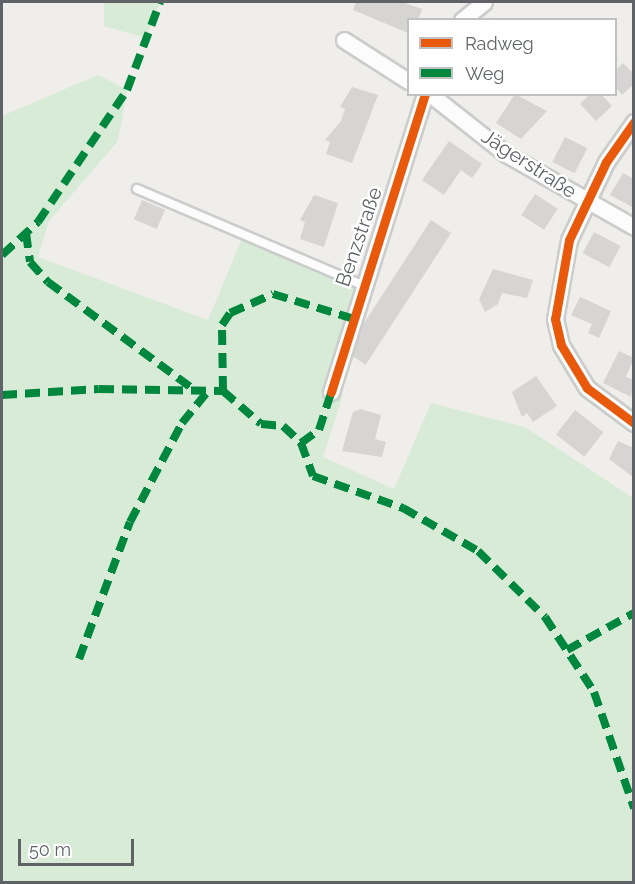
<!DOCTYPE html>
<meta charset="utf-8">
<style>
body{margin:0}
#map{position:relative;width:635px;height:884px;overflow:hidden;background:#efeeea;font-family:Raleway,sans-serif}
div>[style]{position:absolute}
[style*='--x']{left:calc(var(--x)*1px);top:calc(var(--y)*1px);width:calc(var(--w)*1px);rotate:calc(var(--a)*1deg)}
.green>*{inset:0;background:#d8ebd6}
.building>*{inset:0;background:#d6d5d3;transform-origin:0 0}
.roads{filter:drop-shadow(2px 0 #cbcccc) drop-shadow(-2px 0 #cbcccc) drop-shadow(0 2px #cbcccc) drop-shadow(0 -2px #cbcccc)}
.lane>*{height:8px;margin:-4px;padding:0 4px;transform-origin:4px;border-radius:4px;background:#fdfcfc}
.street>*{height:15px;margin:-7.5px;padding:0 7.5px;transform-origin:7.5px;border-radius:7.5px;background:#fdfcfc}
.quiet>*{height:8px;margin-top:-4px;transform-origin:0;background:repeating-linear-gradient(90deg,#00873e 0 15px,transparent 0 23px)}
.cycleway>*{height:9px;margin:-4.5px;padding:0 4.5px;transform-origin:4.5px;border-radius:4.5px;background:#e8590c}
span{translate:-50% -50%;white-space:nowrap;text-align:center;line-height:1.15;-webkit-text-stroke:5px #fff;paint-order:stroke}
.street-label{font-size:20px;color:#5f6368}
.frame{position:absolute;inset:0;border:3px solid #5f6368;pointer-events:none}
.legend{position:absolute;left:407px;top:18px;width:210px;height:78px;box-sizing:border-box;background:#fff;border:2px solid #bfc1c3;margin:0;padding:8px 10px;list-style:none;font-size:18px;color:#5f6368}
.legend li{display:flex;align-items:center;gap:12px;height:30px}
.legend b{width:30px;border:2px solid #bfc1c3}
.scale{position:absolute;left:18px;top:839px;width:116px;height:27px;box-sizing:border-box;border:3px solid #5f6368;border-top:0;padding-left:8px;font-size:18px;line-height:21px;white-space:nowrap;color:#5f6368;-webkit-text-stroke:4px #fff;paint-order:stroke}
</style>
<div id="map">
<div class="green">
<i style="clip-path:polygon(104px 2px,160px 2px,146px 38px,104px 26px)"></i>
<i style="clip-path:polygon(98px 75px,127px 90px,118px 141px,49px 221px,38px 257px,208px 320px,243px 236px,362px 285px,331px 392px,343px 395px,323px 457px,394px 489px,431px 403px,525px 427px,633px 498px,633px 882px,2px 882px,2px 116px)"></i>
</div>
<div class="building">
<i style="clip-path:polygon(356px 2px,402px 2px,422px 9px,418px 20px,408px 20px,408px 33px,353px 10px)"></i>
<i style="clip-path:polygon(623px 63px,634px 74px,634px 84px,622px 95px,616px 88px,616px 70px)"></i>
<i style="clip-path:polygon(352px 87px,378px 95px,352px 163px,326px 154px,330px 142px,325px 140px,341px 121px,345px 109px,340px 107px)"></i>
<i style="clip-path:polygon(515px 94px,547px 111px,521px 139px,496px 123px)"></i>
<i style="clip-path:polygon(590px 94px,601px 94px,612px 106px,596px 121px,580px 104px)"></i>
<i style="left:565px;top:137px;width:25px;height:28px;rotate:27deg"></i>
<i style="clip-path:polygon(449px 141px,482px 164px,472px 178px,461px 170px,444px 195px,422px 180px)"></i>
<i style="clip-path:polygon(623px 173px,634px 179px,634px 208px,610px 195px)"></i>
<i style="left:535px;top:194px;width:27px;height:25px;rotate:33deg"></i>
<i style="clip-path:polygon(314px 195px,338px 203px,324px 247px,300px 239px,305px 222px,300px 220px)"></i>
<i style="left:142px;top:200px;width:25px;height:21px;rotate:23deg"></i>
<i style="left:431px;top:220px;width:24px;height:157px;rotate:33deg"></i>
<i style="left:594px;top:232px;width:30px;height:24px;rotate:28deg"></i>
<i style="clip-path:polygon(493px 269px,533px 280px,527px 298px,502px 293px,498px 304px,485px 312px,479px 299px)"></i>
<i style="clip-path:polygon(580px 297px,611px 311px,599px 338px,588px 333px,592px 324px,571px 315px)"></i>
<i style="clip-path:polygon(619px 351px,634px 358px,626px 377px,634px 380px,631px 397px,603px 383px)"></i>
<i style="clip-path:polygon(536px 376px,557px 406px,533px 422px,527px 413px,522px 417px,512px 392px)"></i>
<i style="clip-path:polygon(360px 409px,381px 415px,375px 439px,386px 442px,382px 457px,342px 451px,353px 412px)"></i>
<i style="left:575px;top:410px;width:36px;height:31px;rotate:38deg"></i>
<i style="clip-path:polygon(618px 441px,634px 448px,634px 478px,609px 459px)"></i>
</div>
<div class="roads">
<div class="lane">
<i style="--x:137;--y:189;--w:245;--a:23.1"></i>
</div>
<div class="street">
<i style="--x:462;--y:20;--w:28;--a:-39"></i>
<i style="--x:344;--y:40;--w:76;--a:32.6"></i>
<i style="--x:430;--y:94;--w:97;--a:38.3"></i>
<i style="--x:506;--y:154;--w:147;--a:29.7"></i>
<i style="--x:634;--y:122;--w:49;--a:125"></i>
<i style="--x:606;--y:162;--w:86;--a:115.4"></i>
<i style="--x:569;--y:240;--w:80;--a:100"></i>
<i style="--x:555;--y:319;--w:27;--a:77"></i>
<i style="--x:561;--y:345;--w:50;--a:58.8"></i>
<i style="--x:587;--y:388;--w:59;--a:36.7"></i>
<i style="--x:331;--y:392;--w:312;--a:-72.5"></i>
</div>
</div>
<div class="quiet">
<i style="--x:26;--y:233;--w:29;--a:82"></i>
<i style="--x:30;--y:262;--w:27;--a:48"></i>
<i style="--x:48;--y:282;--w:184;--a:36.4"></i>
<i style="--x:2;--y:255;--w:49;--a:-42.5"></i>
<i style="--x:38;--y:222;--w:159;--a:-56"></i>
<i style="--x:127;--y:90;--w:94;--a:-69.4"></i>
<i style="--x:223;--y:391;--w:66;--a:-90.9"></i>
<i style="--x:222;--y:325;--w:14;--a:-56"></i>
<i style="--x:230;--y:313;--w:47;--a:-23.8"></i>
<i style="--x:273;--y:294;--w:82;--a:17.1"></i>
<i style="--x:2;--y:395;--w:97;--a:-3.5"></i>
<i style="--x:99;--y:389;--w:124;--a:0.9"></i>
<i style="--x:223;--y:391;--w:50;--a:41"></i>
<i style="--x:261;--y:424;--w:22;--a:5"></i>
<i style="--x:283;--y:426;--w:25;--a:43"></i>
<i style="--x:301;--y:443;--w:22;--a:-36"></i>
<i style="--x:319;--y:430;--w:40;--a:-72"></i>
<i style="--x:301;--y:443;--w:35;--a:70"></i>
<i style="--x:313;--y:476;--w:96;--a:19.6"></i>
<i style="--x:403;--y:508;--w:86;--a:29.8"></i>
<i style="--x:478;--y:551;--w:94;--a:44.6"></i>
<i style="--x:545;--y:617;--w:90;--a:56.8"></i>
<i style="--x:594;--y:692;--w:123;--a:71"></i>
<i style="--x:567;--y:650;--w:77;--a:-28.9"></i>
<i style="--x:79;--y:659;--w:146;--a:-69.6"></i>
<i style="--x:130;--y:522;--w:112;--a:-62.3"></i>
<i style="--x:182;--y:423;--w:41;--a:-50.9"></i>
</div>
<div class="cycleway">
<i style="--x:634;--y:122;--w:49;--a:125"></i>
<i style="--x:606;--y:162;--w:86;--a:115.4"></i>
<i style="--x:569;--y:240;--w:80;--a:100"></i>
<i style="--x:555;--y:319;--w:27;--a:77"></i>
<i style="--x:561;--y:345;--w:50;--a:58.8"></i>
<i style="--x:587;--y:388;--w:59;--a:36.7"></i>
<i style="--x:331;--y:392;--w:312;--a:-72.5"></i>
</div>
<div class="street-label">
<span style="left:529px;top:164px;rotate:33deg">Jägerstraße</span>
<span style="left:359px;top:237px;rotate:-71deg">Benzstraße</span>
</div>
<div class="frame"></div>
<ul class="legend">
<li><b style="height:8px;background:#e8590c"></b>Radweg</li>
<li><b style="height:8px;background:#00873e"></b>Weg</li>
</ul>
<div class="scale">50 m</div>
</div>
